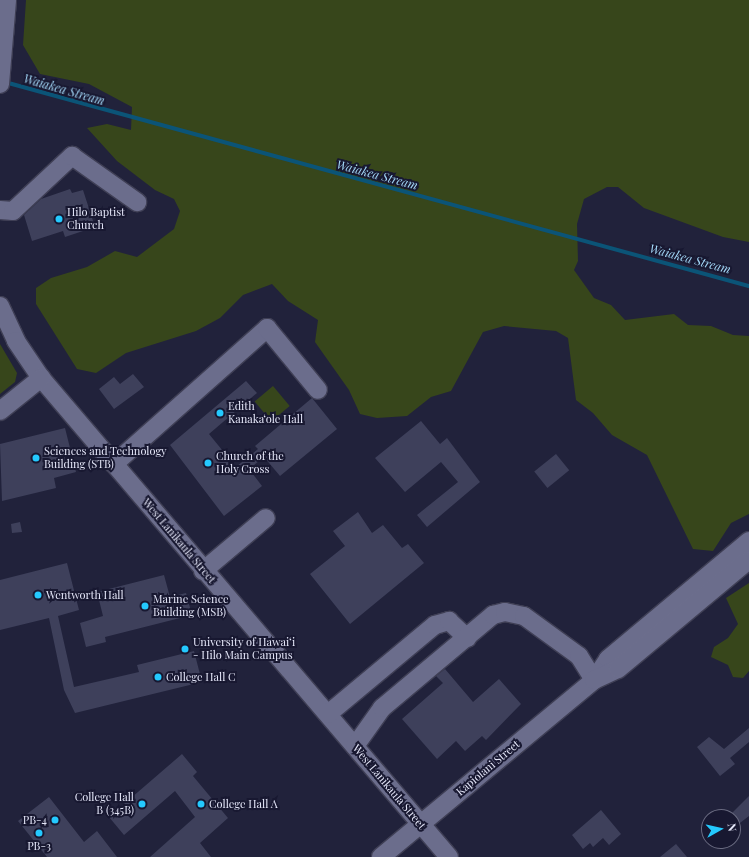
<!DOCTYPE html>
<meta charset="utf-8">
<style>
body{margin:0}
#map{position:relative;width:749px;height:857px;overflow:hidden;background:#21223b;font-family:"Playfair Display",serif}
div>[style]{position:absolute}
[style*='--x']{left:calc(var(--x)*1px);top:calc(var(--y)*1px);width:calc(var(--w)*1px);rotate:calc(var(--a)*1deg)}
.green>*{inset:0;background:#37461b;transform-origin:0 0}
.stream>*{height:3.5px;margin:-1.75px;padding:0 1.75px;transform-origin:1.75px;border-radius:1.75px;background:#0b5477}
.building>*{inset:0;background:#3e405b;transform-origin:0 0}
.roads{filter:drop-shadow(1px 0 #3f3f55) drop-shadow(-1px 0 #3f3f55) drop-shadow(0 1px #3f3f55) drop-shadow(0 -1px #3f3f55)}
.minor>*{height:18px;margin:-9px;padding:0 9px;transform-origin:9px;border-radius:9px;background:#6b6d8c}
.dots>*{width:11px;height:11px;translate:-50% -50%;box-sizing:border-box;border:2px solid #181831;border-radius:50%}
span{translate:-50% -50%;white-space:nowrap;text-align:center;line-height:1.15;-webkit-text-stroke:4px #181831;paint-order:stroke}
.poi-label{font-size:11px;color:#e5e7f9}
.left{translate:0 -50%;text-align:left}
.right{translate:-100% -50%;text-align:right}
.street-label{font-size:11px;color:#e5e7f9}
.water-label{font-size:12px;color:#a3d7f7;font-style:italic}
.north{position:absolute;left:701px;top:809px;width:40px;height:40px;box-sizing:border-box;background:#181831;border:1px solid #6a6b81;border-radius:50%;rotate:82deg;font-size:11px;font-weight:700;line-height:16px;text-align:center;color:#e5e7f9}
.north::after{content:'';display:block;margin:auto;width:14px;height:18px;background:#24c9fe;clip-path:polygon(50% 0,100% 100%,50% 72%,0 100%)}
</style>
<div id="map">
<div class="green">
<i style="clip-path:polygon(26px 0,749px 0,749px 242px,723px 237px,644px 208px,618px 187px,607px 187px,584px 199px,577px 224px,578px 261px,574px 270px,594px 298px,611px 305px,625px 320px,674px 314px,688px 325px,711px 326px,733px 335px,749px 336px,749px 514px,731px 523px,713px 551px,693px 549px,647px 455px,612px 435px,593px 413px,576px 400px,568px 338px,556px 331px,504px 326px,483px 332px,451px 391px,431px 397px,407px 416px,377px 418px,360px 414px,349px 390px,315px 342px,318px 320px,288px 301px,272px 284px,243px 295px,220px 318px,196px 331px,126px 353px,96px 373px,77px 369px,36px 304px,36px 288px,51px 278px,87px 267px,115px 251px,137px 257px,174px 229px,180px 211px,174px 199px,155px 190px,117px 161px,87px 128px,107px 124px,131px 130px,132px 107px,89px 84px,40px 74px,23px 45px)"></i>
<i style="clip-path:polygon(0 344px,17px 373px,15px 382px,0 394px)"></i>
<i style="left:273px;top:386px;width:26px;height:24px;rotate:50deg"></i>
<i style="clip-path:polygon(749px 583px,749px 671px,743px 678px,733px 677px,728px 665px,711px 657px,714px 647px,728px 638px,738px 624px,726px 598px)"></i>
</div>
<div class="stream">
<i style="--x:5;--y:82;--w:771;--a:15.33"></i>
</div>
<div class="building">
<i style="clip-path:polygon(70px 189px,72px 193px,83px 190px,95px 227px,65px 237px,63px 231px,32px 241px,24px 215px,41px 199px)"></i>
<i style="clip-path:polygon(133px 374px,144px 387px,114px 409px,99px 389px,114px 377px,120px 384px)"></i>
<i style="clip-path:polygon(246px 381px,257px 393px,209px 434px,236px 467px,258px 449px,255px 446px,312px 398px,337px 429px,280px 476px,264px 457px,249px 469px,262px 486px,224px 516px,170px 445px)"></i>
<i style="clip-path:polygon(421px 421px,440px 444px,447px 438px,480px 482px,427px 527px,417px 515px,458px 482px,441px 462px,405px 492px,375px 458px)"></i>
<i style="clip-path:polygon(65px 428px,76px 472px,54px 478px,56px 488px,2px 501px,0 444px)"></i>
<i style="left:556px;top:454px;width:21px;height:28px;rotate:51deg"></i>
<i style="clip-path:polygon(358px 512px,372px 533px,383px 525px,402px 548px,408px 544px,424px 563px,350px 624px,310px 574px,345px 546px,333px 531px)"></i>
<i style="clip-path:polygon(20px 522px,22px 532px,12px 533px,11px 524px)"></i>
<i style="clip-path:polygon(67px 563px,79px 610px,58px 616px,74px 687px,139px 672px,137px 665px,194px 651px,202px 682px,75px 713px,64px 690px,49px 618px,0 630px,0 580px)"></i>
<i style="clip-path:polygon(164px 575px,170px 597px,186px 593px,192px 615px,105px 637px,106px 642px,86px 647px,80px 623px,103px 616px,97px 592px)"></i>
<i style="clip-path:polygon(445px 669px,473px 702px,499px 679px,521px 704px,486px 740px,482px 736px,465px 751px,456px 741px,437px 759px,402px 719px,443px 683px,436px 676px)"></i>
<i style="clip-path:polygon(749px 728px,749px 742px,730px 758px,735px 764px,720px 776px,697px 747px,709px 737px,724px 749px)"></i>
<i style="clip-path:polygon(182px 754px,197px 772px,193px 776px,228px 818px,200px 843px,211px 857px,150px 857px,195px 817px,175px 791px,124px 835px,109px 817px)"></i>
<i style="clip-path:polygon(749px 796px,749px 816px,736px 826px,733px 817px,728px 817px)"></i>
<i style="clip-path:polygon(49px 797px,84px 842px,97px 831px,117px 857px,47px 857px,18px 821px)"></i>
<i style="clip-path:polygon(601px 810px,621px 834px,609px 845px,603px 838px,593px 847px,590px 843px,583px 849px,572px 835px)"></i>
<i style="clip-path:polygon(676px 844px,687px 857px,660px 857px)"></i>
</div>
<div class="roads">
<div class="minor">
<i style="--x:0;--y:84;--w:84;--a:-85.2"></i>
<i style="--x:0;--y:210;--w:13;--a:4"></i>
<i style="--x:13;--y:211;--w:81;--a:-43"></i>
<i style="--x:72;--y:156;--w:80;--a:35.3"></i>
<i style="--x:0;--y:306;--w:38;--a:65"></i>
<i style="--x:16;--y:341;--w:45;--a:56"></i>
<i style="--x:41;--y:378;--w:629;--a:49.58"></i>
<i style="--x:0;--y:411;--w:53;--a:-38.8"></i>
<i style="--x:114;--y:464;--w:205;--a:-41.6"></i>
<i style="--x:267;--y:328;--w:80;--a:50.6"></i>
<i style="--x:203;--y:571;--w:82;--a:-40.1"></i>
<i style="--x:594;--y:680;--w:25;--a:-56"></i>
<i style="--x:608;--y:659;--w:184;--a:-39.9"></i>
<i style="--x:328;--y:714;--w:139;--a:-39.8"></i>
<i style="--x:435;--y:625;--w:15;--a:-16"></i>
<i style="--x:449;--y:621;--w:25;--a:43"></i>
<i style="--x:355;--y:746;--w:47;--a:-54.6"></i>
<i style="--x:382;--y:708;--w:145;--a:-40"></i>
<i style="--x:493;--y:615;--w:12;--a:-14"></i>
<i style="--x:505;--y:612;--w:19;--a:12"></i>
<i style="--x:524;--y:616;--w:68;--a:36"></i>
<i style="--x:579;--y:656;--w:28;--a:58"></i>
<i style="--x:381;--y:857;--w:277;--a:-39.7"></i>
<i style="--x:594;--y:680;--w:26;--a:-25"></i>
<i style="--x:618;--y:669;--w:170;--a:-39.8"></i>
</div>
</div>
<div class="dots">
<i style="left:59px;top:219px;background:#24c9fe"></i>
<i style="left:220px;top:413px;background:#24c9fe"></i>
<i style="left:36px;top:458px;background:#24c9fe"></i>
<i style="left:208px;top:463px;background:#24c9fe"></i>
<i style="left:38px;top:595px;background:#24c9fe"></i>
<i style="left:145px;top:606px;background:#24c9fe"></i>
<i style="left:185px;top:649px;background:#24c9fe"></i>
<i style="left:158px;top:677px;background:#24c9fe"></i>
<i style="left:142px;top:804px;background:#24c9fe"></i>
<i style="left:201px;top:804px;background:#24c9fe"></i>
<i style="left:55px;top:820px;background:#24c9fe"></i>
<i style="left:39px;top:833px;background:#24c9fe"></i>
</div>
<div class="poi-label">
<span class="left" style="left:67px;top:219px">Hilo Baptist<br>Church</span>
<span class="left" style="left:228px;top:413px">Edith<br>Kanaka‘ole Hall</span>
<span class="left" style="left:44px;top:458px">Sciences and Technology<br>Building (STB)</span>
<span class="left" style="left:216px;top:463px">Church of the<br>Holy Cross</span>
<span class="left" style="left:46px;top:595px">Wentworth Hall</span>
<span class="left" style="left:153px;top:606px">Marine Science<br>Building (MSB)</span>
<span class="left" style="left:193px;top:649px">University of Hawaiʻi<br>- Hilo Main Campus</span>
<span class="left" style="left:166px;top:677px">College Hall C</span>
<span class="right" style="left:134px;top:804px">College Hall<br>B (345B)</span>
<span class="left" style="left:209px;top:804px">College Hall A</span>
<span class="right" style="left:47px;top:820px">PB-4</span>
<span style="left:39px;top:846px">PB-3</span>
</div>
<div class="street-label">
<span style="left:179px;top:541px;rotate:50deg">West Lanikaula Street</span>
<span style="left:488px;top:768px;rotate:-40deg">Kapiolani Street</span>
<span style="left:389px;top:787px;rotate:50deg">West Lanikaula Street</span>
</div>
<div class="water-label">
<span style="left:64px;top:90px;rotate:16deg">Waiakea Stream</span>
<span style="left:377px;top:175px;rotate:15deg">Waiakea Stream</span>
<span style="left:690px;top:259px;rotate:15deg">Waiakea Stream</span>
</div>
<div class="north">N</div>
</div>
